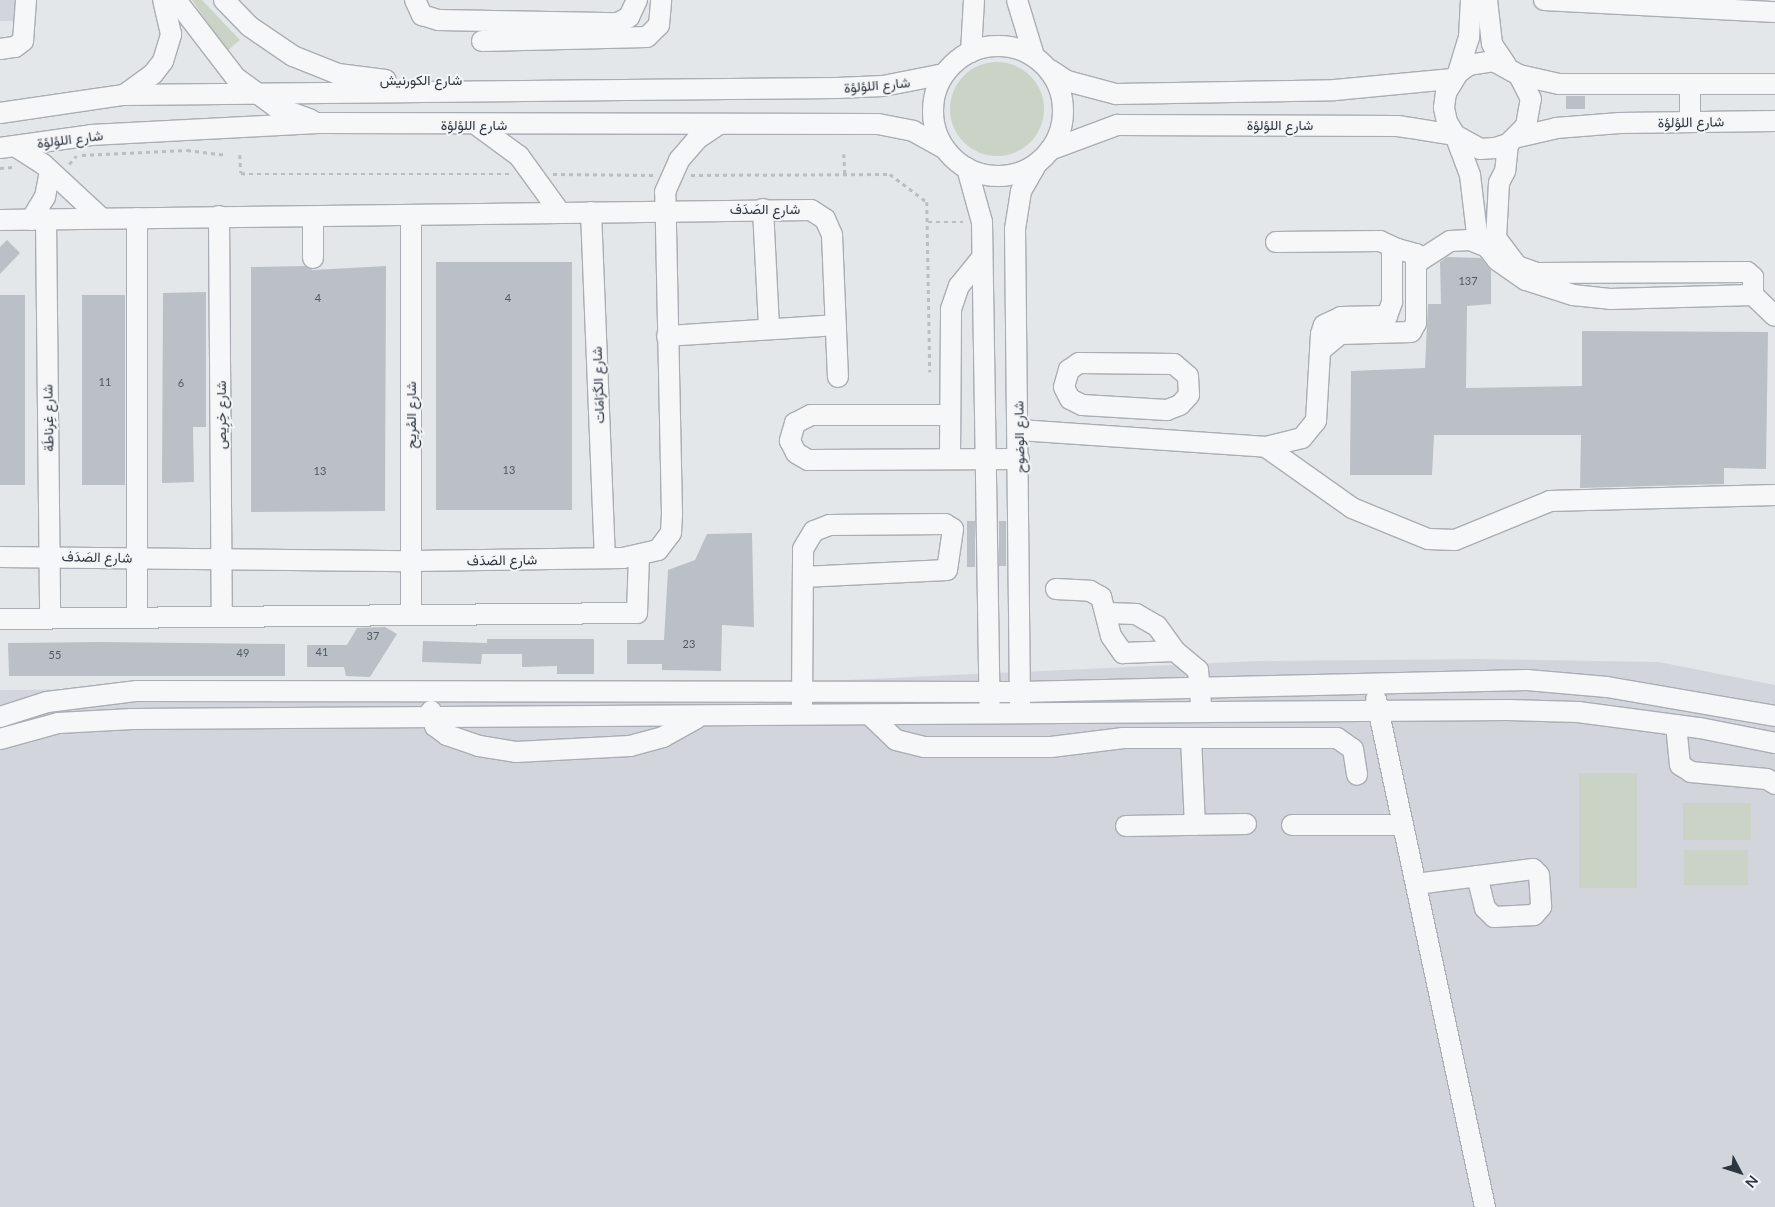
<!DOCTYPE html>
<meta charset="utf-8">
<style>
body{margin:0}
#map{position:relative;width:1775px;height:1207px;overflow:hidden;background:#e3e7ea;font-family:Lato,Vazirmatn,sans-serif}
div>[style]{position:absolute}
[style*='--x']{left:calc(var(--x)*1px);top:calc(var(--y)*1px);width:calc(var(--w)*1px);rotate:calc(var(--a)*1deg)}
.built>*{inset:0;background:#d2d6dc;transform-origin:0 0}
.green>*{inset:0;background:#cad3c5;transform-origin:0 0}
.round{border-radius:50%}
.building>*{inset:0;background:#bbc0c6;transform-origin:0 0}
.path>*{height:2.5px;margin-top:-1.25px;transform-origin:0;background:repeating-linear-gradient(90deg,#babdc2 0 4px,transparent 0 8px)}
.roads{filter:drop-shadow(1px 0 #a9aeb4) drop-shadow(-1px 0 #a9aeb4) drop-shadow(0 1px #a9aeb4) drop-shadow(0 -1px #a9aeb4)}
.minor>*{height:20px;margin:-10px;padding:0 10px;transform-origin:10px;border-radius:10px;background:#f6f7f9}
.minor>.ring{margin:-10px;padding:0;box-sizing:content-box;background:none;border:20px solid #f6f7f9;border-radius:50%}
span{translate:-50% -50%;white-space:nowrap;text-align:center;line-height:1.15;-webkit-text-stroke:4px #f3f5f7;paint-order:stroke}
.number-label{font-size:11px;color:#505862}
.number-label span{-webkit-text-stroke-width:0}
.street-label{font-size:14px;color:#2d3640}
.north{position:absolute;left:1715px;top:1147px;width:50px;height:50px;-webkit-text-stroke:4px #f3f5f7;paint-order:stroke;rotate:130deg;font-size:14px;font-weight:700;line-height:20px;text-align:center;color:#2d3640}
.north::after{content:'';display:block;margin:auto;width:18px;height:22px;background:#2d3640;clip-path:polygon(50% 0,100% 100%,50% 72%,0 100%)}
</style>
<div id="map">
<div class="built">
<i style="left:0;top:0;width:34px;height:21px"></i>
<i style="clip-path:polygon(1478px 659px,1659px 662px,1775px 685px,1775px 1207px,0 1207px,0 690px,783px 683px,1257px 661px)"></i>
</div>
<div class="green">
<i style="clip-path:polygon(192px 0,202px 0,240px 40px,227px 51px)"></i>
<i class="round" style="left:950px;top:62px;width:94px;height:94px"></i>
<i style="left:1637px;top:773px;width:115px;height:58px;rotate:90deg"></i>
<i style="left:1683px;top:803px;width:68px;height:37px"></i>
<i style="left:1684px;top:850px;width:64px;height:35px"></i>
</div>
<div class="building">
<i style="left:1566px;top:96px;width:19px;height:13px"></i>
<i style="clip-path:polygon(7px 240px,20px 253px,0 274px,0 247px)"></i>
<i style="clip-path:polygon(1447px 257px,1481px 258px,1491px 270px,1491px 304px,1467px 306px,1466px 388px,1582px 386px,1582px 331px,1768px 332px,1766px 469px,1724px 468px,1724px 484px,1580px 488px,1581px 435px,1434px 435px,1432px 475px,1350px 475px,1351px 371px,1425px 368px,1428px 304px,1441px 304px,1440px 262px)"></i>
<i style="left:572px;top:262px;width:248px;height:136px;rotate:90deg"></i>
<i style="clip-path:polygon(305px 266px,313px 270px,386px 266px,385px 511px,251px 512px,251px 267px)"></i>
<i style="clip-path:polygon(206px 292px,206px 427px,193px 427px,194px 482px,162px 483px,163px 293px)"></i>
<i style="left:0;top:295px;width:25px;height:190px"></i>
<i style="left:82px;top:295px;width:43px;height:190px"></i>
<i style="left:967px;top:521px;width:8px;height:46px"></i>
<i style="left:999px;top:521px;width:7px;height:45px"></i>
<i style="clip-path:polygon(752px 533px,754px 627px,722px 625px,721px 671px,662px 670px,662px 664px,627px 664px,627px 640px,664px 640px,668px 570px,695px 560px,707px 534px)"></i>
<i style="clip-path:polygon(385px 627px,397px 634px,370px 677px,346px 676px,344px 667px,307px 667px,307px 645px,347px 645px,357px 628px)"></i>
<i style="clip-path:polygon(487px 639px,594px 639px,594px 674px,557px 674px,557px 666px,522px 667px,522px 654px,482px 654px,481px 664px,422px 662px,423px 641px,487px 643px)"></i>
<i style="clip-path:polygon(103px 642px,285px 644px,285px 676px,9px 676px,8px 643px)"></i>
</div>
<div class="path">
<i style="--x:844;--y:154;--w:20;--a:87"></i>
<i style="--x:82;--y:155;--w:105;--a:-2.7"></i>
<i style="--x:187;--y:150;--w:40;--a:7.1"></i>
<i style="--x:240;--y:155;--w:18;--a:87"></i>
<i style="--x:241;--y:173;--w:8;--a:7"></i>
<i style="--x:249;--y:174;--w:261;--a:0"></i>
<i style="--x:69;--y:164;--w:11;--a:-49"></i>
<i style="--x:0;--y:168;--w:13;--a:-4"></i>
<i style="--x:553;--y:174;--w:102;--a:0.6"></i>
<i style="--x:691;--y:175;--w:199;--a:-0.3"></i>
<i style="--x:890;--y:174;--w:46;--a:37.1"></i>
<i style="--x:927;--y:202;--w:170;--a:89"></i>
<i style="--x:928;--y:222;--w:35;--a:0"></i>
</div>
<div class="roads">
<div class="minor">
<i style="--x:176;--y:0;--w:97;--a:52.5"></i>
<i style="--x:235;--y:77;--w:51;--a:36.2"></i>
<i style="--x:276;--y:107;--w:37;--a:20"></i>
<i style="--x:224;--y:0;--w:36;--a:46"></i>
<i style="--x:249;--y:26;--w:53;--a:34.3"></i>
<i style="--x:293;--y:56;--w:48;--a:21.8"></i>
<i style="--x:338;--y:74;--w:48;--a:7.1"></i>
<i style="--x:415;--y:0;--w:17;--a:65"></i>
<i style="--x:422;--y:15;--w:17;--a:17"></i>
<i style="--x:438;--y:20;--w:180;--a:1"></i>
<i style="--x:618;--y:23;--w:13;--a:-29"></i>
<i style="--x:629;--y:17;--w:19;--a:-65"></i>
<i style="--x:1017;--y:0;--w:59;--a:73.1"></i>
<i style="--x:1487;--y:0;--w:44;--a:83.5"></i>
<i style="--x:1492;--y:44;--w:25;--a:56"></i>
<i style="--x:1544;--y:0;--w:231;--a:3"></i>
<i style="--x:482;--y:41;--w:165;--a:-1.4"></i>
<i style="--x:647;--y:37;--w:17;--a:-45"></i>
<i style="--x:659;--y:25;--w:25;--a:-85"></i>
<i class="ring" style="left:933px;top:46px;width:110px;height:110px"></i>
<i style="--x:0;--y:49;--w:15;--a:-8"></i>
<i style="--x:15;--y:47;--w:10;--a:-37"></i>
<i style="--x:23;--y:41;--w:41;--a:-85.8"></i>
<i style="--x:971;--y:52;--w:52;--a:-86.7"></i>
<i style="--x:1050;--y:70;--w:20;--a:33"></i>
<i style="--x:1067;--y:81;--w:51;--a:14.9"></i>
<i style="--x:1116;--y:94;--w:219;--a:-1"></i>
<i style="--x:1335;--y:90;--w:118;--a:-5.4"></i>
<i style="--x:1458;--y:73;--w:37;--a:-73"></i>
<i style="--x:1469;--y:38;--w:38;--a:-87"></i>
<i style="--x:1519;--y:75;--w:41;--a:12.7"></i>
<i style="--x:1559;--y:84;--w:216;--a:0"></i>
<i style="--x:124;--y:95;--w:36;--a:-36"></i>
<i style="--x:153;--y:74;--w:16;--a:-52"></i>
<i style="--x:163;--y:61;--w:28;--a:-73"></i>
<i style="--x:171;--y:34;--w:35;--a:-103"></i>
<i style="--x:0;--y:113;--w:125;--a:-8.3"></i>
<i style="--x:124;--y:95;--w:713;--a:-0.56"></i>
<i style="--x:837;--y:88;--w:46;--a:-2.5"></i>
<i style="--x:883;--y:86;--w:62;--a:-11.1"></i>
<i style="--x:1690;--y:121;--w:35;--a:-90"></i>
<i style="--x:478;--y:126;--w:51;--a:36.2"></i>
<i style="--x:519;--y:156;--w:68;--a:54"></i>
<i style="--x:1518;--y:137;--w:39;--a:-13"></i>
<i style="--x:1556;--y:128;--w:64;--a:-4.5"></i>
<i style="--x:1620;--y:123;--w:155;--a:-0.7"></i>
<i style="--x:1508;--y:144;--w:27;--a:96"></i>
<i style="--x:1505;--y:171;--w:13;--a:117"></i>
<i style="--x:1499;--y:183;--w:55;--a:93.1"></i>
<i style="--x:1496;--y:238;--w:35;--a:53"></i>
<i style="--x:1517;--y:266;--w:21;--a:19"></i>
<i style="--x:1537;--y:273;--w:210;--a:-0.3"></i>
<i style="--x:1747;--y:272;--w:8;--a:40"></i>
<i style="--x:1753;--y:277;--w:18;--a:90"></i>
<i style="--x:15;--y:146;--w:33;--a:33"></i>
<i style="--x:43;--y:164;--w:78;--a:42.9"></i>
<i style="--x:0;--y:148;--w:92;--a:-8.1"></i>
<i style="--x:91;--y:135;--w:227;--a:-3"></i>
<i style="--x:318;--y:123;--w:560;--a:0.1"></i>
<i style="--x:878;--y:124;--w:36;--a:11"></i>
<i style="--x:913;--y:131;--w:35;--a:29"></i>
<i style="--x:1050;--y:150;--w:72;--a:-20.5"></i>
<i style="--x:1117;--y:125;--w:281;--a:0.2"></i>
<i style="--x:1398;--y:126;--w:58;--a:9"></i>
<i style="--x:1455;--y:135;--w:29;--a:29"></i>
<i style="--x:1480;--y:149;--w:15;--a:-4"></i>
<i style="--x:1495;--y:148;--w:14;--a:-17"></i>
<i style="--x:1508;--y:144;--w:25;--a:-45"></i>
<i style="--x:1526;--y:126;--w:27;--a:-80"></i>
<i style="--x:1531;--y:99;--w:27;--a:-117"></i>
<i style="--x:1519;--y:75;--w:29;--a:-151"></i>
<i style="--x:1494;--y:61;--w:25;--a:171"></i>
<i style="--x:1469;--y:65;--w:14;--a:144"></i>
<i style="--x:1458;--y:73;--w:23;--a:121"></i>
<i style="--x:1446;--y:93;--w:15;--a:98"></i>
<i style="--x:1444;--y:108;--w:14;--a:78"></i>
<i style="--x:1447;--y:122;--w:15;--a:58"></i>
<i style="--x:1455;--y:135;--w:43;--a:69.4"></i>
<i style="--x:1470;--y:175;--w:59;--a:83.2"></i>
<i style="--x:1477;--y:234;--w:33;--a:52"></i>
<i style="--x:1497;--y:260;--w:35;--a:35"></i>
<i style="--x:1526;--y:280;--w:49;--a:17.7"></i>
<i style="--x:1573;--y:295;--w:37;--a:6"></i>
<i style="--x:1610;--y:299;--w:143;--a:-1.6"></i>
<i style="--x:1753;--y:295;--w:30;--a:44"></i>
<i style="--x:967;--y:168;--w:56;--a:74.5"></i>
<i style="--x:982;--y:222;--w:484;--a:89.1"></i>
<i style="--x:763;--y:209;--w:120;--a:87.1"></i>
<i style="--x:591;--y:212;--w:346;--a:87.7"></i>
<i style="--x:219;--y:216;--w:399;--a:89.6"></i>
<i style="--x:313;--y:217;--w:41;--a:90"></i>
<i style="--x:137;--y:218;--w:396;--a:90"></i>
<i style="--x:46;--y:219;--w:399;--a:89.4"></i>
<i style="--x:0;--y:220;--w:811;--a:-0.71"></i>
<i style="--x:811;--y:210;--w:17;--a:33"></i>
<i style="--x:825;--y:219;--w:17;--a:66"></i>
<i style="--x:832;--y:235;--w:142;--a:87.6"></i>
<i style="--x:31;--y:220;--w:27;--a:-59"></i>
<i style="--x:45;--y:197;--w:26;--a:-79"></i>
<i style="--x:1276;--y:242;--w:104;--a:-0.6"></i>
<i style="--x:1380;--y:241;--w:19;--a:25"></i>
<i style="--x:1416;--y:263;--w:40;--a:-32.9"></i>
<i style="--x:1450;--y:241;--w:20;--a:-3"></i>
<i style="--x:1470;--y:240;--w:18;--a:22"></i>
<i style="--x:667;--y:336;--w:169;--a:-3.7"></i>
<i style="--x:1079;--y:363;--w:95;--a:0.6"></i>
<i style="--x:1174;--y:364;--w:18;--a:41"></i>
<i style="--x:1188;--y:376;--w:19;--a:87"></i>
<i style="--x:1189;--y:395;--w:13;--a:132"></i>
<i style="--x:1180;--y:405;--w:14;--a:159"></i>
<i style="--x:1167;--y:410;--w:85;--a:-176.6"></i>
<i style="--x:1082;--y:405;--w:13;--a:-153"></i>
<i style="--x:1070;--y:399;--w:13;--a:-117"></i>
<i style="--x:1064;--y:387;--w:18;--a:-74"></i>
<i style="--x:1069;--y:370;--w:12;--a:-35"></i>
<i style="--x:950;--y:415;--w:139;--a:180"></i>
<i style="--x:811;--y:415;--w:18;--a:153"></i>
<i style="--x:795;--y:423;--w:19;--a:106"></i>
<i style="--x:790;--y:441;--w:13;--a:63"></i>
<i style="--x:796;--y:453;--w:14;--a:30"></i>
<i style="--x:808;--y:460;--w:211;--a:-0.3"></i>
<i style="--x:1019;--y:430;--w:248;--a:3.9"></i>
<i style="--x:1266;--y:447;--w:37;--a:-14"></i>
<i style="--x:1302;--y:438;--w:22;--a:-51"></i>
<i style="--x:1316;--y:421;--w:87;--a:-86.7"></i>
<i style="--x:1321;--y:334;--w:9;--a:-72"></i>
<i style="--x:1324;--y:325;--w:19;--a:-25"></i>
<i style="--x:1341;--y:317;--w:46;--a:-1.2"></i>
<i style="--x:1387;--y:316;--w:15;--a:-70"></i>
<i style="--x:1392;--y:302;--w:46;--a:-90"></i>
<i style="--x:1392;--y:256;--w:9;--a:-54"></i>
<i style="--x:1397;--y:249;--w:20;--a:15"></i>
<i style="--x:1416;--y:254;--w:69;--a:90"></i>
<i style="--x:1416;--y:323;--w:10;--a:119"></i>
<i style="--x:1411;--y:332;--w:71;--a:178.4"></i>
<i style="--x:1340;--y:334;--w:23;--a:140"></i>
<i style="--x:1266;--y:447;--w:105;--a:35.3"></i>
<i style="--x:1352;--y:508;--w:82;--a:22.2"></i>
<i style="--x:1428;--y:539;--w:27;--a:2"></i>
<i style="--x:1455;--y:540;--w:103;--a:-22.3"></i>
<i style="--x:1550;--y:501;--w:225;--a:-1.5"></i>
<i style="--x:950;--y:459;--w:150;--a:-89.6"></i>
<i style="--x:951;--y:309;--w:24;--a:-71"></i>
<i style="--x:959;--y:286;--w:36;--a:-51"></i>
<i style="--x:0;--y:557;--w:411;--a:0.6"></i>
<i style="--x:411;--y:561;--w:212;--a:-0.8"></i>
<i style="--x:623;--y:558;--w:36;--a:-13"></i>
<i style="--x:658;--y:550;--w:21;--a:-53"></i>
<i style="--x:671;--y:533;--w:19;--a:-87"></i>
<i style="--x:672;--y:514;--w:322;--a:-91.2"></i>
<i style="--x:665;--y:192;--w:35;--a:-66"></i>
<i style="--x:679;--y:160;--w:28;--a:-49"></i>
<i style="--x:697;--y:139;--w:27;--a:-34"></i>
<i style="--x:1056;--y:589;--w:34;--a:3"></i>
<i style="--x:1090;--y:591;--w:13;--a:29"></i>
<i style="--x:1101;--y:597;--w:40;--a:75.6"></i>
<i style="--x:1111;--y:636;--w:21;--a:55"></i>
<i style="--x:1123;--y:653;--w:52;--a:-2.2"></i>
<i style="--x:1175;--y:651;--w:30;--a:40"></i>
<i style="--x:1198;--y:670;--w:32;--a:85"></i>
<i style="--x:411;--y:612;--w:394;--a:-90"></i>
<i style="--x:1107;--y:613;--w:29;--a:2"></i>
<i style="--x:1136;--y:614;--w:24;--a:30"></i>
<i style="--x:1157;--y:626;--w:31;--a:54"></i>
<i style="--x:0;--y:619;--w:637;--a:-0.54"></i>
<i style="--x:637;--y:613;--w:56;--a:-88"></i>
<i style="--x:1376;--y:699;--w:520;--a:77.89"></i>
<i style="--x:802;--y:705;--w:156;--a:-89.6"></i>
<i style="--x:803;--y:549;--w:21;--a:-59"></i>
<i style="--x:814;--y:531;--w:17;--a:-21"></i>
<i style="--x:830;--y:525;--w:115;--a:-0.5"></i>
<i style="--x:945;--y:524;--w:9;--a:32"></i>
<i style="--x:953;--y:529;--w:41;--a:98.3"></i>
<i style="--x:947;--y:570;--w:144;--a:177.2"></i>
<i style="--x:1020;--y:706;--w:477;--a:-90.6"></i>
<i style="--x:1015;--y:229;--w:38;--a:-81"></i>
<i style="--x:1021;--y:191;--w:32;--a:-60"></i>
<i style="--x:431;--y:711;--w:16;--a:75"></i>
<i style="--x:435;--y:726;--w:15;--a:37"></i>
<i style="--x:447;--y:735;--w:34;--a:19"></i>
<i style="--x:479;--y:746;--w:37;--a:9"></i>
<i style="--x:516;--y:752;--w:114;--a:-3"></i>
<i style="--x:630;--y:746;--w:34;--a:-15"></i>
<i style="--x:663;--y:737;--w:38;--a:-29"></i>
<i style="--x:0;--y:717;--w:49;--a:-17.7"></i>
<i style="--x:47;--y:702;--w:91;--a:-7"></i>
<i style="--x:137;--y:691;--w:883;--a:0.06"></i>
<i style="--x:1020;--y:692;--w:507;--a:-1.36"></i>
<i style="--x:1527;--y:680;--w:80;--a:5"></i>
<i style="--x:1607;--y:687;--w:170;--a:9.8"></i>
<i style="--x:872;--y:717;--w:33;--a:44"></i>
<i style="--x:896;--y:740;--w:29;--a:14"></i>
<i style="--x:924;--y:747;--w:127;--a:0"></i>
<i style="--x:1051;--y:747;--w:73;--a:-7.1"></i>
<i style="--x:1123;--y:738;--w:214;--a:0"></i>
<i style="--x:1337;--y:738;--w:19;--a:35"></i>
<i style="--x:1353;--y:749;--w:26;--a:81"></i>
<i style="--x:1676;--y:725;--w:40;--a:84.3"></i>
<i style="--x:1680;--y:765;--w:13;--a:32"></i>
<i style="--x:1691;--y:772;--w:76;--a:5.3"></i>
<i style="--x:1767;--y:779;--w:9;--a:32"></i>
<i style="--x:1191;--y:738;--w:87;--a:87.4"></i>
<i style="--x:0;--y:739;--w:60;--a:-15.4"></i>
<i style="--x:58;--y:723;--w:74;--a:-3.1"></i>
<i style="--x:132;--y:719;--w:1376;--a:-0.37"></i>
<i style="--x:1508;--y:710;--w:70;--a:1.6"></i>
<i style="--x:1578;--y:712;--w:123;--a:7.5"></i>
<i style="--x:1700;--y:728;--w:76;--a:11.3"></i>
<i style="--x:1292;--y:825;--w:111;--a:0"></i>
<i style="--x:1126;--y:826;--w:120;--a:-1"></i>
<i style="--x:1416;--y:884;--w:118;--a:-7.3"></i>
<i style="--x:1533;--y:869;--w:8;--a:45"></i>
<i style="--x:1539;--y:875;--w:32;--a:86"></i>
<i style="--x:1541;--y:907;--w:11;--a:131"></i>
<i style="--x:1534;--y:915;--w:40;--a:177.1"></i>
<i style="--x:1494;--y:917;--w:13;--a:-135"></i>
<i style="--x:1485;--y:908;--w:33;--a:-104"></i>
</div>
</div>
<div class="number-label">
<span style="left:1468px;top:281px">137</span>
<span style="left:318px;top:298px">4</span>
<span style="left:508px;top:298px">4</span>
<span style="left:105px;top:382px">11</span>
<span style="left:181px;top:383px">6</span>
<span style="left:509px;top:470px">13</span>
<span style="left:320px;top:471px">13</span>
<span style="left:373px;top:636px">37</span>
<span style="left:689px;top:644px">23</span>
<span style="left:322px;top:652px">41</span>
<span style="left:243px;top:653px">49</span>
<span style="left:55px;top:655px">55</span>
</div>
<div class="street-label">
<span style="left:421px;top:80px">شارع الكورنيش</span>
<span style="left:877px;top:85px;rotate:-5deg">شارع اللؤلؤة</span>
<span style="left:1691px;top:122px;rotate:-1deg">شارع اللؤلؤة</span>
<span style="left:474px;top:125px">شارع اللؤلؤة</span>
<span style="left:1280px;top:125px">شارع اللؤلؤة</span>
<span style="left:70px;top:139px;rotate:-7deg">شارع اللؤلؤة</span>
<span style="left:765px;top:209px">شارع الصَدَف</span>
<span style="left:598px;top:385px;rotate:-92deg">شارع الكَرَامَات</span>
<span style="left:221px;top:415px;rotate:-90deg">شارع خِرِيص</span>
<span style="left:411px;top:415px;rotate:-90deg">شارع المُرِيح</span>
<span style="left:48px;top:418px;rotate:-91deg">شارع غِرناطَة</span>
<span style="left:1019px;top:437px;rotate:-91deg">شارع الوضوح</span>
<span style="left:97px;top:557px;rotate:1deg">شارع الصَدَف</span>
<span style="left:502px;top:560px;rotate:-1deg">شارع الصَدَف</span>
</div>
<div class="north">N</div>
</div>
